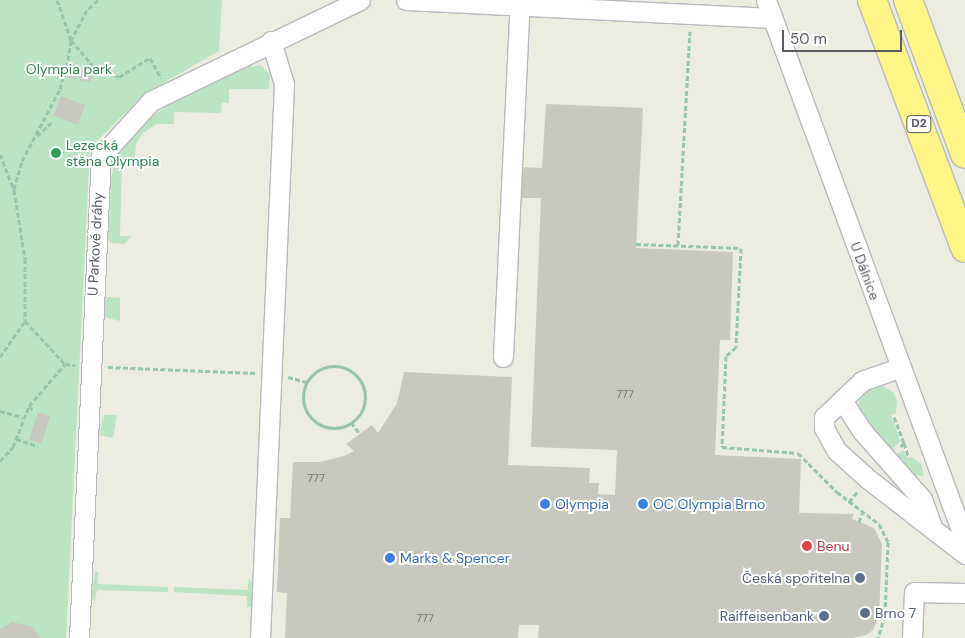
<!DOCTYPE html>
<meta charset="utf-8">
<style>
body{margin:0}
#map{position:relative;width:965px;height:638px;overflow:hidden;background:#ecece0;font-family:"DM Sans",sans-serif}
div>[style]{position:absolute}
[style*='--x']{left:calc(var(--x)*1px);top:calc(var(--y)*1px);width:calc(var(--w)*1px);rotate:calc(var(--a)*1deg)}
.green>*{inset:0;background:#bbe4c3}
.building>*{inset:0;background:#c9c8bf;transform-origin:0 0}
.path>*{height:3px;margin-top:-1.5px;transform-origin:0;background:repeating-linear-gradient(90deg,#95c5ac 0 5px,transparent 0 7.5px)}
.path>.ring{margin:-1.5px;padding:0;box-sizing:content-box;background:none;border:3px solid #95c5ac;border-radius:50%}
.roads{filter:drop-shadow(1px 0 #b8b9bf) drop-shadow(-1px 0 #b8b9bf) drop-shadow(0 1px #b8b9bf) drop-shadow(0 -1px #b8b9bf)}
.minor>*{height:19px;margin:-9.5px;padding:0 9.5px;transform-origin:9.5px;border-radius:9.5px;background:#fff}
.highway>*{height:28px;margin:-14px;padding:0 14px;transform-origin:14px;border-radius:14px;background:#fdf586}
.dots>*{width:14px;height:14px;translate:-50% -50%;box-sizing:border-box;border:2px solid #fff;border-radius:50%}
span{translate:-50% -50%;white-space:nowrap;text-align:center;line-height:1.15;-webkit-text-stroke:4px #fff;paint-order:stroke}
.number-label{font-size:11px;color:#757678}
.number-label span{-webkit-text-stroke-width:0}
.shield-label span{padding:1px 4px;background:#fff;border:1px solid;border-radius:4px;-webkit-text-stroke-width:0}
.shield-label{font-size:12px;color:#595b61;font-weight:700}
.park-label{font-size:14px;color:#348547}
.leisure-label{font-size:14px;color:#27864d}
.left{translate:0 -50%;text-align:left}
.street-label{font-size:14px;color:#595b61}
.shop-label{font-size:14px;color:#366cbe}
.health-label{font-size:14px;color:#be3a42}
.service-label{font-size:14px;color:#4e5e75}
.right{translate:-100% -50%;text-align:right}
.scale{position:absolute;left:782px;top:30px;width:120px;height:22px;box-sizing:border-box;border:2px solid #595b61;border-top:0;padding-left:6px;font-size:15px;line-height:18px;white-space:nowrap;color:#595b61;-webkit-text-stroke:4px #fff;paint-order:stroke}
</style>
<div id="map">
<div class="green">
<i style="clip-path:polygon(0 0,222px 0,219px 51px,144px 94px,90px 148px,66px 638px,0 638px)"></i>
<i style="clip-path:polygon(261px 65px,270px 74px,269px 89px,229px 89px,229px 103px,222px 103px,221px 113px,174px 112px,174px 124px,157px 124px,143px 133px,136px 144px,134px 164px,122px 165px,120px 236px,131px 236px,125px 244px,111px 243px,108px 239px,111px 179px,118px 150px,140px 125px,167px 106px,246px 67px)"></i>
<i style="clip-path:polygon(108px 297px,120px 298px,120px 321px,104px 317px,103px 303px)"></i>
<i style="clip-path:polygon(883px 386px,894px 393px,897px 401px,896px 413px,891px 415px,900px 441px,889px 453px,857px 408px,863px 391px)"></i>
<i style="clip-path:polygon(104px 415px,117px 415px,113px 438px,99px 435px)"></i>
<i style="clip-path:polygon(903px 450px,907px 458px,912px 457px,921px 464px,924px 476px,913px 475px,893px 457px)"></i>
<i style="clip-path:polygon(95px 572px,98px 572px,98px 584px,168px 587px,168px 592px,97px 590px,95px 601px,91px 598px)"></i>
<i style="clip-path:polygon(248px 579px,253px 583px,251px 607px,247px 607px,247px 596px,174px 592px,174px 587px,248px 590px)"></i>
</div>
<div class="building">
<i style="left:82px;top:65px;width:10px;height:16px;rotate:6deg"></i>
<i style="left:69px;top:66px;width:8px;height:12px;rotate:7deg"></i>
<i style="left:61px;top:96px;width:26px;height:21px;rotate:21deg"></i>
<i style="clip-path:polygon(546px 104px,643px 108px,636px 248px,733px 252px,730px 340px,720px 340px,715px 455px,801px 459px,799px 513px,854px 514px,852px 519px,874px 528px,882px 544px,879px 616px,873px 630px,866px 635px,852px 638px,538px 638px,539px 625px,519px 625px,518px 638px,285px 638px,287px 593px,277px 592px,280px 518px,290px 518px,293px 462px,320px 462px,344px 456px,354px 451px,346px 444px,372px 425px,378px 433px,397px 403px,404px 372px,512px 377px,508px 465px,590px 468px,589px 483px,599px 483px,598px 494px,615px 495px,617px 450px,531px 447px,541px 198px,518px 198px,519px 167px,542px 168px)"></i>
<i style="left:38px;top:412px;width:13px;height:29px;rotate:18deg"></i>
<i style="clip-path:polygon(12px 622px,31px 626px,41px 638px,0 638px,0 629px)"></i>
</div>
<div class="path">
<i style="--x:98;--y:0;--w:15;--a:138"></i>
<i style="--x:87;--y:10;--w:34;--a:118"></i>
<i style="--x:71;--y:40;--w:34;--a:50"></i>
<i style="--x:93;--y:66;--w:28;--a:23"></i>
<i style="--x:119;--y:77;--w:36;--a:-32"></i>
<i style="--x:150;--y:58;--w:23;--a:61"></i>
<i style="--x:37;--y:136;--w:21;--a:-43"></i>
<i style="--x:0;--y:154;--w:39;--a:69"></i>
<i style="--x:14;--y:190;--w:70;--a:80.9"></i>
<i style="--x:25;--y:259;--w:62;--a:90"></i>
<i style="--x:25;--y:321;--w:59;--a:47.1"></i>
<i style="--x:65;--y:364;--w:10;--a:6"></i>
<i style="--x:14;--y:189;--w:29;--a:-74"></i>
<i style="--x:22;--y:161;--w:81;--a:-62.2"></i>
<i style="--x:60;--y:89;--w:30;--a:-75"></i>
<i style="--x:68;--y:60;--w:20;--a:-81"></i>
<i style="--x:71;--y:40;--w:42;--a:-109.3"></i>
<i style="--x:636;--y:244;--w:105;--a:2.2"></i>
<i style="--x:741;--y:248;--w:99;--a:92.9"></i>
<i style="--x:736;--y:347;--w:13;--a:138"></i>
<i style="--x:726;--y:356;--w:91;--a:92.5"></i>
<i style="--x:722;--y:447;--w:76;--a:4.5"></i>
<i style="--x:798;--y:453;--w:55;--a:45"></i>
<i style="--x:837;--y:492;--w:53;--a:37.3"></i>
<i style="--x:879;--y:524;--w:20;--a:63"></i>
<i style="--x:888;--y:542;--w:73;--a:92.4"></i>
<i style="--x:885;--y:615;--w:24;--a:107"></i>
<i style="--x:678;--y:245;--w:214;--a:-86.8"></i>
<i style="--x:0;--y:357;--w:44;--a:-55.2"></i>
<i class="ring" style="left:303px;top:366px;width:59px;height:59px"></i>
<i style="--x:108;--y:367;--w:147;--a:2.3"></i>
<i style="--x:288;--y:377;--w:20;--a:15"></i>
<i style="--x:29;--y:406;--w:7;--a:45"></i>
<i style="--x:0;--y:411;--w:23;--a:15"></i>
<i style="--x:894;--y:417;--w:28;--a:69"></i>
<i style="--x:904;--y:443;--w:7;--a:135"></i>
<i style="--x:351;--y:422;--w:15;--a:53"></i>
<i style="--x:16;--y:439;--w:23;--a:18"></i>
<i style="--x:904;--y:443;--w:13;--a:72"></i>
<i style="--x:0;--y:461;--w:19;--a:-47"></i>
<i style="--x:13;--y:447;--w:44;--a:-68.7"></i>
<i style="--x:29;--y:406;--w:55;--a:-49.4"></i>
<i style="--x:849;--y:502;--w:14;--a:-51"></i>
<i style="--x:859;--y:522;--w:9;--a:-72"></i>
<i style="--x:854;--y:637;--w:1;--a:90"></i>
</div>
<div class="roads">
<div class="minor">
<i style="--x:406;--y:0;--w:367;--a:2.8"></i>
<i style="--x:766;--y:0;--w:576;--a:69.8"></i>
<i style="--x:503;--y:357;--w:357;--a:-87.3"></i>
<i style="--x:899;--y:368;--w:39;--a:161"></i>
<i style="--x:862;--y:381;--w:52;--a:136.5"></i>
<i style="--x:824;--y:417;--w:11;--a:90"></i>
<i style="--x:824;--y:428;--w:26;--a:61"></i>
<i style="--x:837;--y:451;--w:42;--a:42.1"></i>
<i style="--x:868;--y:479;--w:123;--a:37.7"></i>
<i style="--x:842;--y:400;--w:38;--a:57"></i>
<i style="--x:863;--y:432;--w:89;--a:48.6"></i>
<i style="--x:922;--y:499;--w:30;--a:70"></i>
<i style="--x:79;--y:638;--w:483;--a:-87.4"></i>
<i style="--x:101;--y:156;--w:74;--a:-47.7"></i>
<i style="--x:151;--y:101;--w:232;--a:-25.8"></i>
<i style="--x:260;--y:638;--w:555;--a:-87.52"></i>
<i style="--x:284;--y:84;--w:45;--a:-106.8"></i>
<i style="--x:912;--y:638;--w:46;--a:-87.5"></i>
<i style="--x:914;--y:592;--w:51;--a:1.1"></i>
</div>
<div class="highway">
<i style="--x:872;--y:0;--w:265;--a:69.4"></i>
<i style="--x:908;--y:0;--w:164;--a:69.7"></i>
</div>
</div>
<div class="dots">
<i style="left:56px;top:153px;background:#2e9e5b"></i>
<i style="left:545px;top:504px;background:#3f7fe0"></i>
<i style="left:643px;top:504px;background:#3f7fe0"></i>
<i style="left:807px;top:546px;background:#e0444e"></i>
<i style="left:390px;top:558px;background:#3f7fe0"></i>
<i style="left:860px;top:578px;background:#5c6f8a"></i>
<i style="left:865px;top:613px;background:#5c6f8a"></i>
<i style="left:824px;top:616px;background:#5c6f8a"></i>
</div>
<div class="number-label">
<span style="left:625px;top:394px">777</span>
<span style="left:316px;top:478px">777</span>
<span style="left:425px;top:618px">777</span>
</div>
<div class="shield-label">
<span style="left:919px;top:124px">D2</span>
</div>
<div class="park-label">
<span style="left:69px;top:69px">Olympia park</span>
</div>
<div class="leisure-label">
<span class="left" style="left:66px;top:153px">Lezecká<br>stěna Olympia</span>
</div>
<div class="street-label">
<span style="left:95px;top:244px;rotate:-87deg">U Parkové dráhy</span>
<span style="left:865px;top:271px;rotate:70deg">U Dálnice</span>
</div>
<div class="shop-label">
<span class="left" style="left:555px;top:504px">Olympia</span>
<span class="left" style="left:653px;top:504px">OC Olympia Brno</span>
<span class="left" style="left:400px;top:558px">Marks &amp; Spencer</span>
</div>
<div class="health-label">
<span class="left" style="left:817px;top:546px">Benu</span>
</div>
<div class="service-label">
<span class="right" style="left:850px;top:578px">Česká spořitelna</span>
<span class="left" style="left:875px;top:613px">Brno 7</span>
<span class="right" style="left:814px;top:616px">Raiffeisenbank</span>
</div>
<div class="scale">50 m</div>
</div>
